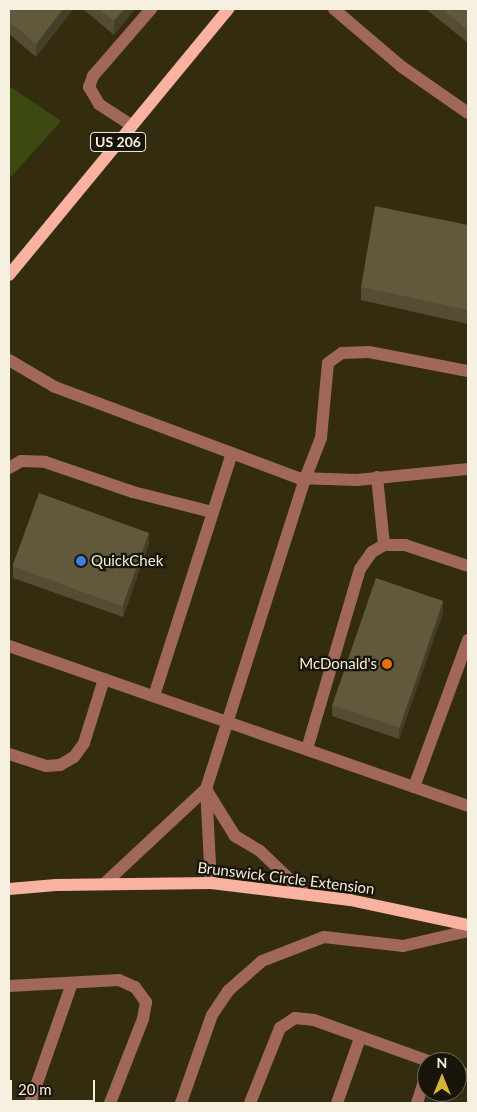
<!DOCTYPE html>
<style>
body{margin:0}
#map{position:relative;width:477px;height:1112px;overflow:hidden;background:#342c0f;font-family:Lato,sans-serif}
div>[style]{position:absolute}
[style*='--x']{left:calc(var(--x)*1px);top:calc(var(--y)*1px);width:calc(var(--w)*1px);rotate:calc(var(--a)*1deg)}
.green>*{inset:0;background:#3c4910}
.minor>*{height:12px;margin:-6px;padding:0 6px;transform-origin:6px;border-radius:6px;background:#a16859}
.major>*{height:12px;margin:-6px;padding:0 6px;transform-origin:6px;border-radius:6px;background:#f9b29f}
.wall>*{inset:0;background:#544d34}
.shaded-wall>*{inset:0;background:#453e2a}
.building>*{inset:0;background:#62593c;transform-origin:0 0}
.dots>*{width:14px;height:14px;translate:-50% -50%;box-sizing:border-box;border:2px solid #181408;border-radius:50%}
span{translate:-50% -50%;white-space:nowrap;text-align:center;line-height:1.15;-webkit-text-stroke:4.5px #181408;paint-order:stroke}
.shield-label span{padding:1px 4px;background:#181408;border:1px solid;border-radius:4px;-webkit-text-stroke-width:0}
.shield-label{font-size:14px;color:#f5f0df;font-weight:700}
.poi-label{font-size:15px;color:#f5f0df}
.left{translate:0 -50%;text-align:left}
.right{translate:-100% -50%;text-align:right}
.street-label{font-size:15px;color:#f5f0df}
.frame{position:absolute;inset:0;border:10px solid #f5f0df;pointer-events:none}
.north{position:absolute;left:417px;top:1052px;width:50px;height:50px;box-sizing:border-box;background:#181408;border:1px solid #706c5e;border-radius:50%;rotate:0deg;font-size:14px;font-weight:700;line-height:20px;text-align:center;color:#f5f0df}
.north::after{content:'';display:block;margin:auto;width:18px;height:22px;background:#d5b534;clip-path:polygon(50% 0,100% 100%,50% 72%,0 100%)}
.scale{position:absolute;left:10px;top:1080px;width:85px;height:22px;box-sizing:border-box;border:2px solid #f5f0df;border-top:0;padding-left:6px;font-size:15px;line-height:18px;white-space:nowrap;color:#f5f0df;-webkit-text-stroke:4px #181408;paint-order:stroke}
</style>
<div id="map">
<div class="green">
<i style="clip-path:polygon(9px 86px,61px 121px,9px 179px)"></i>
</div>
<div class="minor">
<i style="--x:334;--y:9;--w:89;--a:40.5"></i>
<i style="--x:402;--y:67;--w:80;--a:34.9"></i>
<i style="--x:131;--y:125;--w:38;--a:-147"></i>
<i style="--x:99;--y:104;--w:20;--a:-120"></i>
<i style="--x:89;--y:87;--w:12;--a:-70"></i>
<i style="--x:93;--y:76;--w:89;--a:-49.1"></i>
<i style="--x:9;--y:360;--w:53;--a:30.4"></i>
<i style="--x:55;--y:387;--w:260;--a:20.5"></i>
<i style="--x:299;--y:478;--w:58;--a:2"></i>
<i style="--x:357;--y:480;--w:112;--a:-5.7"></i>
<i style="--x:9;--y:468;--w:14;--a:-30"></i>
<i style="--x:21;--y:461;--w:24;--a:2"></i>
<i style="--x:45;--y:462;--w:93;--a:18.8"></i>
<i style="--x:133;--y:492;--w:81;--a:14.2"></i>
<i style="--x:377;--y:477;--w:68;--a:84.1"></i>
<i style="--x:9;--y:646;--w:486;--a:19.2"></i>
<i style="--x:154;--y:696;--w:255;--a:-72.2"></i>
<i style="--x:307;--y:749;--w:188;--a:-73.6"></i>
<i style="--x:360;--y:569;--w:21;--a:-55"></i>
<i style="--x:372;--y:552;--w:14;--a:-30"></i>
<i style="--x:384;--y:545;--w:21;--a:0"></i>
<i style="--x:405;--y:545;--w:66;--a:18.4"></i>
<i style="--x:9;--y:754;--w:39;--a:18"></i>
<i style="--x:46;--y:766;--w:14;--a:-4"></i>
<i style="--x:60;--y:765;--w:16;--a:-30"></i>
<i style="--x:74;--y:757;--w:17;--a:-54"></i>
<i style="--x:84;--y:743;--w:67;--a:-72.6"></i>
<i style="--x:414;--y:787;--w:157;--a:-69.8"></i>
<i style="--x:207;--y:791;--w:53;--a:58.1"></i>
<i style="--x:235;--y:836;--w:29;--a:31"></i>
<i style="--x:260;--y:851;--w:62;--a:43.7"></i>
<i style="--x:211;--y:883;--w:94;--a:-93"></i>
<i style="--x:206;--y:789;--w:325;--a:-72.3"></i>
<i style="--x:305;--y:479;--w:44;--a:-68.7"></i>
<i style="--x:321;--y:438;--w:75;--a:-84.7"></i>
<i style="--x:328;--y:363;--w:17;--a:-36"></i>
<i style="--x:342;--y:353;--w:27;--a:-2"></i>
<i style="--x:369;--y:352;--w:101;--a:10.9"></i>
<i style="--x:104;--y:884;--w:139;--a:-43"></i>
<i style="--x:9;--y:986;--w:110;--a:-3.1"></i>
<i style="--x:119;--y:980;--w:17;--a:24"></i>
<i style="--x:135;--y:987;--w:19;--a:54"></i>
<i style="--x:146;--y:1002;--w:17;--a:100"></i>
<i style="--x:143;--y:1019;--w:90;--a:111.4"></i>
<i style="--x:457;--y:1071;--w:12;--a:20"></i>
<i style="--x:30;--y:1103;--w:127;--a:-70.7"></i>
<i style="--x:181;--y:1103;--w:93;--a:-70.6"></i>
<i style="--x:212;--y:1015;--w:29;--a:-56"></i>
<i style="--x:228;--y:991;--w:45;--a:-41.4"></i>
<i style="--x:262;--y:961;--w:66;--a:-21.2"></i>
<i style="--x:324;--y:937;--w:80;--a:6.5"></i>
<i style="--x:403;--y:946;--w:67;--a:-13"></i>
<i style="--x:250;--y:1103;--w:81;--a:-68.2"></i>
<i style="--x:280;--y:1028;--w:18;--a:-34"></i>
<i style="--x:295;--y:1018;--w:19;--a:6"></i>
<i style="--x:314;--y:1020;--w:124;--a:19.7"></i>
<i style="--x:337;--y:1103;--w:69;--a:-70.5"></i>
<i style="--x:417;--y:1103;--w:32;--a:-72"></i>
</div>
<div class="major">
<i style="--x:9;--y:275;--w:345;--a:-50.5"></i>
<i style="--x:9;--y:889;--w:47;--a:-4.9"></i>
<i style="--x:56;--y:885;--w:155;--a:-0.7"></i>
<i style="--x:211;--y:883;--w:140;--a:7"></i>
<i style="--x:350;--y:900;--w:121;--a:12"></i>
</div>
<div class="wall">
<i style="clip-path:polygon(9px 9px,73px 9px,36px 57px,9px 34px)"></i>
<i style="clip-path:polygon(83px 9px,135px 9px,114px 35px)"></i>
<i style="clip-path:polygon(426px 9px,468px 9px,468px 43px)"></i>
<i style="clip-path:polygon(468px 225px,468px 324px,361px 300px,361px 287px)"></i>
<i style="clip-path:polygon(149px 543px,123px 617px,13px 578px,13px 567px)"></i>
<i style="clip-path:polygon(443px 613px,399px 739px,332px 716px,332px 705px)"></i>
</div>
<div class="shaded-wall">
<i style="clip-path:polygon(63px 9px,73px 9px,36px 57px,36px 44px)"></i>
<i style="clip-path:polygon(124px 9px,135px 9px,114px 35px,114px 21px)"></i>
<i style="clip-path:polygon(149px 532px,149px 543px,123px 617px,123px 606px)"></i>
<i style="clip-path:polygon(443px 601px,443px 613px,399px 739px,399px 728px)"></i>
</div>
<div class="building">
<i style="clip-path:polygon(9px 9px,63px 9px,36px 44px,9px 21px)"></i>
<i style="clip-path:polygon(99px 9px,124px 9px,114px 21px)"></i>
<i style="clip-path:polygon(442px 9px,468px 9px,468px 30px)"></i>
<i style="clip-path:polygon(375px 206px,468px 225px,468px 310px,361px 287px)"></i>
<i style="left:39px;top:493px;width:117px;height:78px;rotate:20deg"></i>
<i style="left:376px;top:578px;width:71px;height:134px;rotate:19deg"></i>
</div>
<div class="dots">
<i style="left:81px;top:561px;background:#3f7fe0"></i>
<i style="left:387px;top:664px;background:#e8710a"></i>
</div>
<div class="shield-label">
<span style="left:118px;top:142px">US 206</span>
</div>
<div class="poi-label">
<span class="left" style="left:91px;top:561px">QuickChek</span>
<span class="right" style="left:377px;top:664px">McDonald's</span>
</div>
<div class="street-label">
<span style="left:286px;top:878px;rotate:7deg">Brunswick Circle Extension</span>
</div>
<div class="frame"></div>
<div class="north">N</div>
<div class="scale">20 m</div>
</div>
